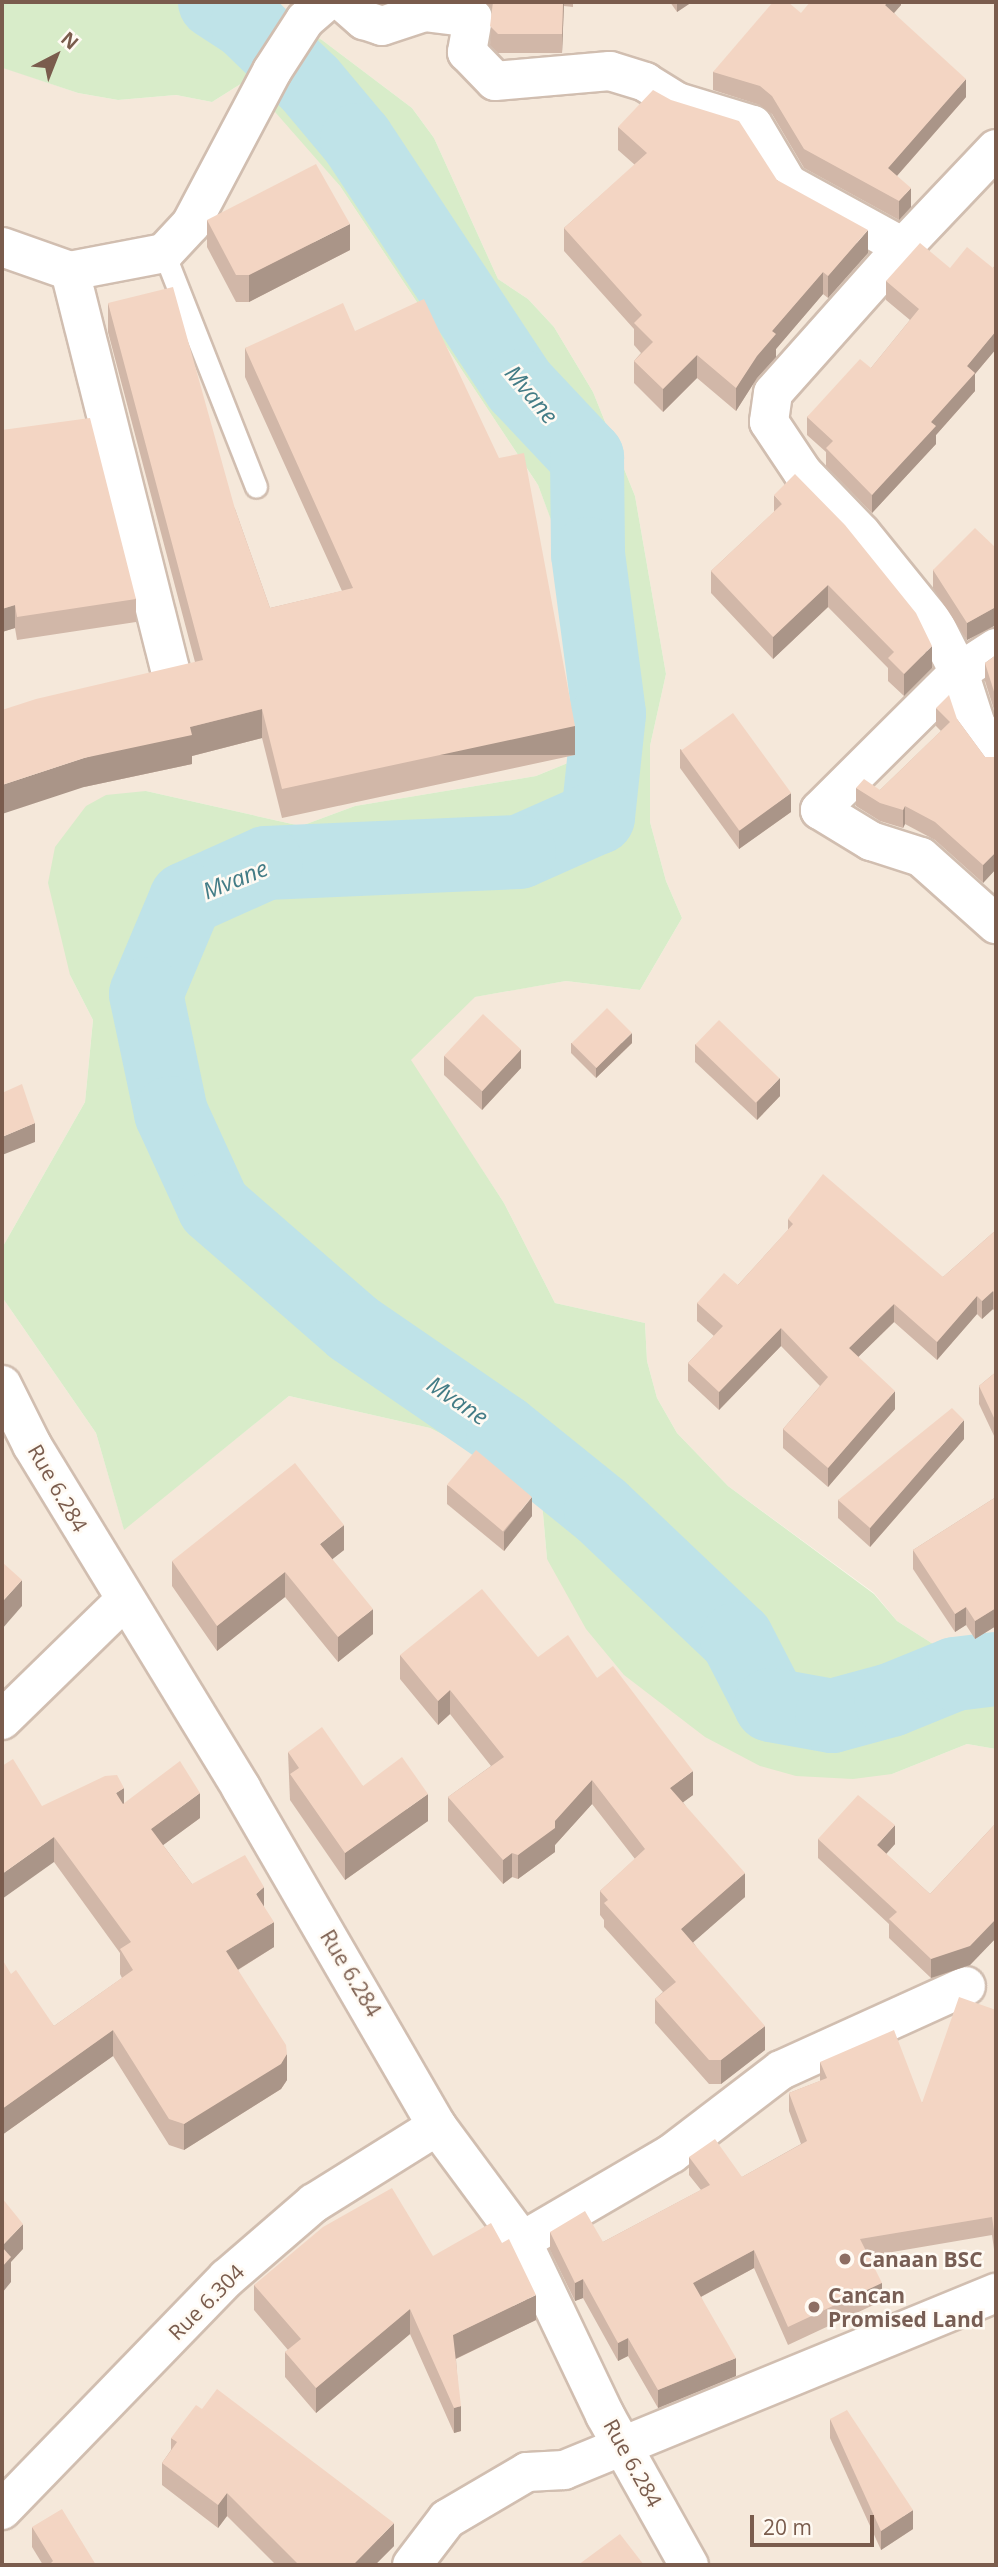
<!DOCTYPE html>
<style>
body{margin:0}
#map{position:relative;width:998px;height:2567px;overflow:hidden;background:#fdf6ec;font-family:"Open Sans",sans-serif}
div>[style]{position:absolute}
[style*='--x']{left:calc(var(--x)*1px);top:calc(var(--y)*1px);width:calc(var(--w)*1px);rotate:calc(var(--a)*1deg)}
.residential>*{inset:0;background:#f5e8da}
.green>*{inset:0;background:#d8ecc9}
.river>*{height:74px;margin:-37px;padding:0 37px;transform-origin:37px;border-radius:37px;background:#bfe3e8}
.roads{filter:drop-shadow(2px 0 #d1beb0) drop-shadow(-2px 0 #d1beb0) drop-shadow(0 2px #d1beb0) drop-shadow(0 -2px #d1beb0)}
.service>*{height:21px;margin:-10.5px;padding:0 10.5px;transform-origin:10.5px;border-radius:10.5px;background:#fff}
.minor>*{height:38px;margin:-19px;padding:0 19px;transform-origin:19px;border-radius:19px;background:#fff}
.tertiary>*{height:38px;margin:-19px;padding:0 19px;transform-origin:19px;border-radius:19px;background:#fff}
.wall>*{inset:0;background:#d1b7a8}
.shaded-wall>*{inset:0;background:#aa9588;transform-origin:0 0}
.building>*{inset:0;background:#f3d5c3;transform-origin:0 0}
.dots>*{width:19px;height:19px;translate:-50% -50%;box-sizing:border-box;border:4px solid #fffaf3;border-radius:50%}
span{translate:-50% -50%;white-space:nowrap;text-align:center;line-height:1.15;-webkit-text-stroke:5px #fffaf3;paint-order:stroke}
.street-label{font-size:21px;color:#7a5c4d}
.education-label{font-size:21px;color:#785e54;font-weight:700}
.left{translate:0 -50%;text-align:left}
.water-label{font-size:23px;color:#437c86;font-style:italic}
.frame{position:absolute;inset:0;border:4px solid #7a5c4d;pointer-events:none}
.north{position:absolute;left:21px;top:21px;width:70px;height:70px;-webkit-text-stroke:5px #fffaf3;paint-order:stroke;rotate:42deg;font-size:19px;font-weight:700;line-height:28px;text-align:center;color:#7a5c4d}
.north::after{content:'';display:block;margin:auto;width:24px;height:32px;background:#7a5c4d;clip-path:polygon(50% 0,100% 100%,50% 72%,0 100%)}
.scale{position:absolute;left:750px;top:2515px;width:124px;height:32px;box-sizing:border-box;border:4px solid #7a5c4d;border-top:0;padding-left:9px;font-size:21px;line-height:24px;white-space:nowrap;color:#7a5c4d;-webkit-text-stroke:5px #fffaf3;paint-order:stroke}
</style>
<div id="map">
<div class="residential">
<i style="clip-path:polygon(255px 2px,996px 2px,996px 1646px,933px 1644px,897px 1621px,874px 1593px,728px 1486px,677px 1433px,657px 1398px,647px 1361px,645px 1323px,555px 1303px,504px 1203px,410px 1060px,474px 997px,566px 981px,640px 990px,682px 918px,666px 881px,650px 822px,650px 746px,666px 674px,635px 496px,593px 392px,554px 327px,528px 299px,498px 279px,434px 138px,412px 108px,322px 40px)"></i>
<i style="clip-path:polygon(2px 67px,78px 93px,118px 100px,176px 95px,212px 102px,247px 80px,268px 101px,340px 186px,538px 485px,554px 527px,565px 649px,585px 729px,580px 758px,536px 776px,355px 806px,301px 826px,146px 791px,70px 975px,93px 1020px,85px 1102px,2px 1248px)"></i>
<i style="clip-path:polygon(2px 1297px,96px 1433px,124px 1529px,289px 1396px,430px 1428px,516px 1472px,542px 1502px,547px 1559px,892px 1774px,967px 1744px,996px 1749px,996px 2565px,2px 2565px)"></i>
</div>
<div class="green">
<i style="clip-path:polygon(2px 2px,255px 2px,322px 40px,412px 108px,434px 138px,498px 279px,528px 299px,554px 327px,593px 392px,635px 496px,666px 674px,650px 746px,650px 822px,666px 881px,682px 918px,640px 990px,566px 981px,475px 997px,411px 1060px,504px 1203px,555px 1303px,645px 1323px,647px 1361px,657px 1398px,677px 1433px,728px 1486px,874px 1594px,897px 1621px,933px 1644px,996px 1646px,996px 1749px,967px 1744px,892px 1774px,853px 1779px,796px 1776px,760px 1766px,705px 1737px,624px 1675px,586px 1629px,547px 1559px,542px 1502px,516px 1472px,430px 1428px,289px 1396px,124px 1530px,96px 1433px,2px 1297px,2px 1248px,85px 1102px,93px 1020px,70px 975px,48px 883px,55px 847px,86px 806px,106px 795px,146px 791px,301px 826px,355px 806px,536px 776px,580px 758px,585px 729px,565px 649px,554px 528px,538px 485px,340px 186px,247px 80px,212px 102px,176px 95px,118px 100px,78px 93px,3px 68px)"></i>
</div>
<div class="river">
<i style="--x:215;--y:2;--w:38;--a:33"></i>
<i style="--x:247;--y:23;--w:88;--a:44.1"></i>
<i style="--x:310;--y:84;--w:73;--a:50"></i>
<i style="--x:357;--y:140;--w:295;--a:56.5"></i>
<i style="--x:520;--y:386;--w:98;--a:46.7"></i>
<i style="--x:587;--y:457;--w:97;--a:89.4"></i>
<i style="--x:588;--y:554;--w:161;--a:82.5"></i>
<i style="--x:609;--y:714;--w:104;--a:96.1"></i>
<i style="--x:598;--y:817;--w:86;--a:156.1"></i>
<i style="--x:519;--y:852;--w:253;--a:177.5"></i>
<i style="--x:266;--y:863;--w:88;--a:155.8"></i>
<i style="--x:186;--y:899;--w:103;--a:112.8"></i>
<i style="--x:146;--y:994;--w:122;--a:78.1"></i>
<i style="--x:171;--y:1113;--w:103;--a:65.4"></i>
<i style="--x:214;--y:1207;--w:184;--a:41"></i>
<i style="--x:353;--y:1328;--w:182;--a:34.5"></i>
<i style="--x:503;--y:1431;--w:126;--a:38.9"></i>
<i style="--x:601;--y:1510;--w:187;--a:43.5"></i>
<i style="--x:737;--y:1639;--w:74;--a:62.7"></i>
<i style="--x:771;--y:1705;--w:62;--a:10.2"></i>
<i style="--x:832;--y:1716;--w:61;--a:-15.2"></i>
<i style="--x:891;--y:1700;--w:69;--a:-22.1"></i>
<i style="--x:955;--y:1674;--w:41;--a:-7"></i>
</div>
<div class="roads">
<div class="service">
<i style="--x:164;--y:253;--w:251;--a:68.5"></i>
</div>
<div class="minor">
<i style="--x:343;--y:2;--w:28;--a:41"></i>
<i style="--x:364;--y:20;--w:19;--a:18"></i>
<i style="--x:382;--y:26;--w:44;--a:-18.4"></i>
<i style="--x:424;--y:12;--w:49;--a:7"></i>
<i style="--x:473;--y:18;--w:35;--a:100"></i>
<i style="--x:467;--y:52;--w:40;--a:46"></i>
<i style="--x:495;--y:81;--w:115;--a:-5"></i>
<i style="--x:610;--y:71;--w:37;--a:17"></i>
<i style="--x:645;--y:82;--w:38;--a:32"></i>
<i style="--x:677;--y:102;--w:79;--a:16.8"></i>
<i style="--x:753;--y:125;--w:69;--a:59.3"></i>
<i style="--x:788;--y:184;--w:131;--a:28.7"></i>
<i style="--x:903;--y:247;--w:135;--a:-46.5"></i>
<i style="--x:2;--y:247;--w:72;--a:19.4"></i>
<i style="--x:70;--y:271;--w:96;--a:-10.8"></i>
<i style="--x:164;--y:253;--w:40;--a:-47"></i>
<i style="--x:191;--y:224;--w:173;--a:-62.1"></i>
<i style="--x:272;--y:71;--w:61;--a:-57.1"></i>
<i style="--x:305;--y:20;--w:28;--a:-41"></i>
<i style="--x:903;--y:247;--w:195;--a:131.7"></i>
<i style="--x:773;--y:393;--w:29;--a:98"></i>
<i style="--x:769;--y:422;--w:61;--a:56.3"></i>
<i style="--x:803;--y:473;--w:83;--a:46"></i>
<i style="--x:861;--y:533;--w:116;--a:51"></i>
<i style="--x:934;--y:623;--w:55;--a:63"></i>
<i style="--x:959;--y:672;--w:196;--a:135.2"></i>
<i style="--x:820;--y:810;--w:60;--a:31.3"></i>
<i style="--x:871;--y:841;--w:52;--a:17.7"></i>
<i style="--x:921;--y:857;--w:101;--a:41.8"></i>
<i style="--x:70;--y:271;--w:410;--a:75.9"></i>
<i style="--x:996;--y:648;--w:44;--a:147"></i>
<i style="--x:959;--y:672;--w:56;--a:72.2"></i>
<i style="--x:976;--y:725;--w:37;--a:57"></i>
<i style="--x:2;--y:1720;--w:170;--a:-44.3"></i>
<i style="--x:522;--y:2241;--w:173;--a:-30.3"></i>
<i style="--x:671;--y:2154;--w:138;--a:-37.4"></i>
<i style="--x:781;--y:2070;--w:203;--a:-24.4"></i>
<i style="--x:2;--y:2510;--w:323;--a:-45.9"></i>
<i style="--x:227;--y:2278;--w:115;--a:-40.8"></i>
<i style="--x:314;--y:2203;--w:145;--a:-32"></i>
<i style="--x:412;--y:2565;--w:58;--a:-52.7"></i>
<i style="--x:447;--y:2519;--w:93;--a:-30.4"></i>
<i style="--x:527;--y:2472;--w:37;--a:-3"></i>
<i style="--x:564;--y:2470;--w:467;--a:-22.3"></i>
</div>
<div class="tertiary">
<i style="--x:2;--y:1385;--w:67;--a:63.4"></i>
<i style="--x:32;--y:1445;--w:402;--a:58.6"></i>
<i style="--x:241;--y:1788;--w:391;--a:59.9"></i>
<i style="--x:437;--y:2126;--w:143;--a:53.5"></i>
<i style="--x:522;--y:2241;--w:193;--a:64.5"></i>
<i style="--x:605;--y:2415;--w:172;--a:60.8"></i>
</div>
</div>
<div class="wall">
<i style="clip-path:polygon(485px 2px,573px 2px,573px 7px,564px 6px,562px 53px,498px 53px,490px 45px,492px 9px)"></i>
<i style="clip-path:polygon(670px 2px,692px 2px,677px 12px)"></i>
<i style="clip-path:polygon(901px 2px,901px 5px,894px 13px,966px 97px,897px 176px,911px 207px,899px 220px,804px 168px,772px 114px,760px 105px,713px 90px,713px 72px,801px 13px)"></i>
<i style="clip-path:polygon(618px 127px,777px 180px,868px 253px,828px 298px,823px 294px,776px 349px,776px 357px,757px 378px,736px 411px,697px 378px,663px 412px,634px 383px,634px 361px,641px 353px,634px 345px,634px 329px,564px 251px,564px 228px,635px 165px,618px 150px)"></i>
<i style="clip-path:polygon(207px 220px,350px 250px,249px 302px,236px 302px,207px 247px)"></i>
<i style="clip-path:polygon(996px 264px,996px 349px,975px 374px,975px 391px,936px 435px,936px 444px,872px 513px,826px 466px,826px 452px,807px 435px,807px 417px,871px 368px,910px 320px,886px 300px,886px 281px,950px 268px,993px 268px)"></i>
<i style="clip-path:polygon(108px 303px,235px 509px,270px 608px,342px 591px,245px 377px,245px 348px,355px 331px,575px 755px,282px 818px,262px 738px,192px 756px,192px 764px,84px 787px,195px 662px,108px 332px)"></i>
<i style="clip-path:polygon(2px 430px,136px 599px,136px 622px,17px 640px,15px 628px,2px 632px)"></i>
<i style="clip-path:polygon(774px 495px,932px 668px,904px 696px,888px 681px,888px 668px,828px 607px,773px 659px,711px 593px,711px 571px,774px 512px)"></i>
<i style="clip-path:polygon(996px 548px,996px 627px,994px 626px,967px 640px,933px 588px,933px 570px)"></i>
<i style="clip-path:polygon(996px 655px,996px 716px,985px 681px,985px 663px)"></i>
<i style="clip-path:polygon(936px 708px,957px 719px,985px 757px,996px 757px,996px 869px,983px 883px,935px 840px,905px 824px,903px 828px,880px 821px,856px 806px,856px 788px,880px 790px,941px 731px,936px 726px)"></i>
<i style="clip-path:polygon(680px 749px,791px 812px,739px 849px,680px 768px)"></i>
<i style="clip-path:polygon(571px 1043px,632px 1043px,596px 1078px,571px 1053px)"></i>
<i style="clip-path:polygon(695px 1044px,780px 1096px,757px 1120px,695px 1062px)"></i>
<i style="clip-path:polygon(444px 1056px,521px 1068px,482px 1110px,444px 1075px)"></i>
<i style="clip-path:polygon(788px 1219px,943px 1277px,996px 1230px,996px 1313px,993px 1309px,982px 1319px,977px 1314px,937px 1360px,894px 1322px,858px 1357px,895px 1409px,828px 1487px,783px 1448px,783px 1429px,820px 1386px,781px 1346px,719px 1410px,688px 1381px,688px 1363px,714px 1336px,697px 1321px,697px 1303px,738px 1285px,788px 1230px)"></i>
<i style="clip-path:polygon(996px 1372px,996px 1440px,979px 1404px,979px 1386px)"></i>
<i style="clip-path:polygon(964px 1439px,870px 1547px,838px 1518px,838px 1500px)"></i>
<i style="clip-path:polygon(447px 1485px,532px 1516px,504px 1551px,447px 1504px)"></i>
<i style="clip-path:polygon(996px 1497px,996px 1626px,975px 1639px,966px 1625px,955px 1632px,913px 1569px,913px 1550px)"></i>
<i style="clip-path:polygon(344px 1550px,332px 1559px,373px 1634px,338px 1662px,285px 1597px,217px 1651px,172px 1586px,172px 1561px)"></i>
<i style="clip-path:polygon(400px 1655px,538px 1657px,597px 1678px,693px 1795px,683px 1802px,745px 1897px,693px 1942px,765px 2050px,721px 2084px,709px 2084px,655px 2023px,655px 1999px,663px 1992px,604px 1927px,604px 1920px,600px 1915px,600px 1891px,635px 1859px,592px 1804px,555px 1845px,555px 1852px,518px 1879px,512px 1877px,503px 1884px,448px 1821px,448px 1797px,491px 1766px,450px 1714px,438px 1725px,400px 1679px)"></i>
<i style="clip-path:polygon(288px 1752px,363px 1786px,428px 1821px,345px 1880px,290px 1800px)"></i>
<i style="clip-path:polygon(124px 1804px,200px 1818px,163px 1845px,192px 1884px,264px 1907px,274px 1947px,238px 1970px,287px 2080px,281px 2089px,184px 2150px,169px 2145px,113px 2056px,2px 2135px,11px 1974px,54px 2026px,122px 1978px,120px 1974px,120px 1953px,54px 1862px,42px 1806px)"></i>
<i style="clip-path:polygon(996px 1823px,996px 1938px,970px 1965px,931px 1978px,889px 1938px,889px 1924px,818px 1858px,818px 1839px,895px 1844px,886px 1854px,930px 1894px)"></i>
<i style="clip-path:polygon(996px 2010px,996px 2263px,992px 2235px,869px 2256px,882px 2301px,788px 2345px,754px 2268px,701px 2297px,736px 2376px,658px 2408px,628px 2356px,618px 2361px,583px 2298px,575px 2301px,550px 2250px,550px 2232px,603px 2242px,701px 2190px,689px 2175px,689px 2157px,742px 2177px,801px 2144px,789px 2111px,789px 2093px,820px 2081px,820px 2062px,922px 2103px)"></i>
<i style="clip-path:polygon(433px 2256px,536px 2320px,456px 2359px,461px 2431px,454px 2433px,410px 2334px,316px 2413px,285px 2377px,285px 2352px,288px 2350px,254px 2310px,254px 2285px)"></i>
<i style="clip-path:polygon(830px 2419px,913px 2529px,881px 2550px,830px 2438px)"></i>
<i style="clip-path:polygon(171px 2438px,394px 2546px,375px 2565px,276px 2565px,227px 2516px,218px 2528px,162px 2485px,162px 2463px,171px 2450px)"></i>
<i style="clip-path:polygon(32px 2527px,96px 2565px,43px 2565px,32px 2547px)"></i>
</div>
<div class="shaded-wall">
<i style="clip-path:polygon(563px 2px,564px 2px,562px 53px,562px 34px)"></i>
<i style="clip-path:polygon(677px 2px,692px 2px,677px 12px)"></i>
<i style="clip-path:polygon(888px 2px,901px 2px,901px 5px,885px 23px,885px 5px)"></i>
<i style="clip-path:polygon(966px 79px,966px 97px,888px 186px,888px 168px)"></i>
<i style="clip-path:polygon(911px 188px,911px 207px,899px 220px,899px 201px)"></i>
<i style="clip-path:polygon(350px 224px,350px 250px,249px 302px,249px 275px)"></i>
<i style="clip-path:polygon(868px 230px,868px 253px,828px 298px,828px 276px)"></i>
<i style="clip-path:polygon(823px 272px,823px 294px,776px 349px,776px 357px,757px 378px,736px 411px,736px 388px,772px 331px)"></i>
<i style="clip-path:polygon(996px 331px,996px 349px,975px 374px,975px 391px,936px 435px,936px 444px,872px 513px,872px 495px,931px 422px,967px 366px)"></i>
<i style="clip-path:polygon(697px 355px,697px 378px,663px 412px,663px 389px)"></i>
<i style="clip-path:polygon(828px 585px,828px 607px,773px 659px,773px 637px)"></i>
<i style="clip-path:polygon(15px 605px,15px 628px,2px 632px,2px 609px)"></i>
<i style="clip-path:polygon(994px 608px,994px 626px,967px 640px,967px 623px)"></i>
<i style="clip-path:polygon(932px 646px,932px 668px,904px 696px,904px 674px)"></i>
<i style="clip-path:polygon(262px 709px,262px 738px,192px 756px,192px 764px,84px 787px,2px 814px,2px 785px,84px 758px,190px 727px)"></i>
<i style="left:575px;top:726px;width:29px;height:300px;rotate:90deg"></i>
<i style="clip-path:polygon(791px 793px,791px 812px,739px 849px,739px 830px)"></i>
<i style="clip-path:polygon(905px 806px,905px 824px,903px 828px,903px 810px)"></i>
<i style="clip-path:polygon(996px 852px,996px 869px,983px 883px,983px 865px)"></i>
<i style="clip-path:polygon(632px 1033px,632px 1043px,596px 1078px,596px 1068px)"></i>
<i style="clip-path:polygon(521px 1049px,521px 1068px,482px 1110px,482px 1091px)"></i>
<i style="clip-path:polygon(780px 1078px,780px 1096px,757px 1120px,757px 1102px)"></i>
<i style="clip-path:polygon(35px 1123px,35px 1142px,2px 1155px,2px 1137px)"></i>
<i style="clip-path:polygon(993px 1291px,993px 1309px,982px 1319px,982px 1301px)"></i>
<i style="clip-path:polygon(977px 1296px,977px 1314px,937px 1360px,937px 1342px)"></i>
<i style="clip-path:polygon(894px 1304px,894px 1322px,849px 1366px,849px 1348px)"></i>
<i style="clip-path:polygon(781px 1328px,781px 1346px,719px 1410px,719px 1392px)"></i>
<i style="clip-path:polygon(895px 1391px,895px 1409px,828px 1487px,828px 1468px)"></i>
<i style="clip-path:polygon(964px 1420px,964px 1439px,870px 1547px,870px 1528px)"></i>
<i style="clip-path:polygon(532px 1497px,532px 1516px,504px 1551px,504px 1532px)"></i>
<i style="clip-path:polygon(344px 1525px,344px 1550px,320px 1569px,320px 1544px)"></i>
<i style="clip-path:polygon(285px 1572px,285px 1597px,217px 1651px,217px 1626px)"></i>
<i style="clip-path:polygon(22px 1580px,22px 1606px,2px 1629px,2px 1602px)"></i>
<i style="clip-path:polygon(966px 1607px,966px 1625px,955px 1632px,955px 1614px)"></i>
<i style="clip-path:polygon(996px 1608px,996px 1626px,975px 1639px,975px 1621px)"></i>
<i style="clip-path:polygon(373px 1609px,373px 1634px,338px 1662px,338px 1637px)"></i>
<i style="clip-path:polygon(450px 1690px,450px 1714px,438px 1725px,438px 1701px)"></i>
<i style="clip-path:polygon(693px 1771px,693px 1795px,670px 1812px,670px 1788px)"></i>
<i style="clip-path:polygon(592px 1780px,592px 1804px,555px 1845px,555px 1852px,518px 1879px,518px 1855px)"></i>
<i style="clip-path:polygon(124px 1788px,124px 1813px,116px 1793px)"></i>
<i style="clip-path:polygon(200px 1793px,200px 1818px,151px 1854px,151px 1829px)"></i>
<i style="clip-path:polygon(428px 1794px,428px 1821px,345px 1880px,345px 1853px)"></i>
<i style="clip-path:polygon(895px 1825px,895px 1844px,877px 1864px,877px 1845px)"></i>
<i style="clip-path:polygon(54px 1837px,54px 1862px,2px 1899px,2px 1874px)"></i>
<i style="clip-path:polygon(512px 1853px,512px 1877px,503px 1884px,503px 1860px)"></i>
<i style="clip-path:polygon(745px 1873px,745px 1897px,681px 1953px,681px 1929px)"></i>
<i style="clip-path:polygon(264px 1887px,264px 1913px,256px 1894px)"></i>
<i style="clip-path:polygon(996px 1919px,996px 1938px,970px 1965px,931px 1978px,931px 1959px)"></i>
<i style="clip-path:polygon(274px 1922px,274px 1947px,226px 1977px,226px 1951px)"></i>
<i style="clip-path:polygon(765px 2026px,765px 2050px,721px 2084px,721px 2060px)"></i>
<i style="clip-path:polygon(113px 2030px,113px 2056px,2px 2135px,2px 2109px)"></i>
<i style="clip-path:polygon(287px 2054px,287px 2080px,281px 2089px,184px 2150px,184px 2124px)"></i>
<i style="left:4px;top:2143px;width:26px;height:3px;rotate:90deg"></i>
<i style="clip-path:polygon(23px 2224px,23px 2249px,11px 2262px,11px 2282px,2px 2293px,2px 2246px)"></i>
<i style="clip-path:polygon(754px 2250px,754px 2268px,693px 2301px,693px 2283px)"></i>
<i style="clip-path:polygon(583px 2279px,583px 2298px,575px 2301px,575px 2283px)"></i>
<i style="left:882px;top:2283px;width:18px;height:104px;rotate:90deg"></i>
<i style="clip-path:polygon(536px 2295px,536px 2320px,453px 2360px,453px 2335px)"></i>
<i style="clip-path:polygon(410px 2309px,410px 2334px,316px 2413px,316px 2388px)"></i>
<i style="clip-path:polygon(628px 2338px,628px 2356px,618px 2361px,618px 2343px)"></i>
<i style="clip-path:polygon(736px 2358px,736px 2376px,658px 2408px,658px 2390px)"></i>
<i style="clip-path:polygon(461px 2406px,461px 2431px,454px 2433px,454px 2408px)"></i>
<i style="clip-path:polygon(227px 2493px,227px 2516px,218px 2528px,218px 2505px)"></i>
<i style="clip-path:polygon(913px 2510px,913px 2529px,881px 2550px,881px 2531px)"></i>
<i style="clip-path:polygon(394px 2523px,394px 2546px,375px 2565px,353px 2565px)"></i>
</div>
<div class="building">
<i style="clip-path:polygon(493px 2px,563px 2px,562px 34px,498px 34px,490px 26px)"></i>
<i style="clip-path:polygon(773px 2px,788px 2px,801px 13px,810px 2px,888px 2px,885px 5px,966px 79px,888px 168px,911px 188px,899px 201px,804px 149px,772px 96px,760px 86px,713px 72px)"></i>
<i style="clip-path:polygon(653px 90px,671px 100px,739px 121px,777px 180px,868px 230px,828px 276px,823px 272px,772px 331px,776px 334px,757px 356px,736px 388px,697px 355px,663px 389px,634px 361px,653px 342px,634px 323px,642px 315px,564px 228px,647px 153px,618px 127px)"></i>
<i style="clip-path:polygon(316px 164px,350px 224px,249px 275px,236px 275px,207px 220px)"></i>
<i style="clip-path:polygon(920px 243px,950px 268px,967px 247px,993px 268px,996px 264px,996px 331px,967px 366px,975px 373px,931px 422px,936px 426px,872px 495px,826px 448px,833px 441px,807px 417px,860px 359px,871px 368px,919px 309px,886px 281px)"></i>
<i style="clip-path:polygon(173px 287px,235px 509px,270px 608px,353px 588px,245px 348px,343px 303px,355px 331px,424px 299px,499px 458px,524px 453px,575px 726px,282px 789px,262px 709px,190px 727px,192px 735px,84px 758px,2px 785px,2px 710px,36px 699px,203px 660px,108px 303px)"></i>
<i style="clip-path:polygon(90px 418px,136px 599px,17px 617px,15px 605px,2px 609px,2px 430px)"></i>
<i style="clip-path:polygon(795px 474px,845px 525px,916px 613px,932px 646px,904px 674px,888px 658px,894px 652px,828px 585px,773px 637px,711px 571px,782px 504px,774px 495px)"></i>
<i style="clip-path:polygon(975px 528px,996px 548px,996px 609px,994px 608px,967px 623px,933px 570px)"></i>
<i style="clip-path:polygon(996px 655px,996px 698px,985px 663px)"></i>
<i style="clip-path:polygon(949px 695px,957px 719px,985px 757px,996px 757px,996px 852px,983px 865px,935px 822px,905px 806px,903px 810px,880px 803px,856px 788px,864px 779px,880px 790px,950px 722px,936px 708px)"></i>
<i style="left:733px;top:713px;width:99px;height:64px;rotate:54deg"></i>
<i style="left:607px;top:1008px;width:35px;height:50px;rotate:45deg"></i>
<i style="left:483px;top:1014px;width:52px;height:57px;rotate:43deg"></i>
<i style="left:719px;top:1020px;width:84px;height:34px;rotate:44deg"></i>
<i style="clip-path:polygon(22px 1084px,35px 1123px,2px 1137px,2px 1093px)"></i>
<i style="clip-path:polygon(823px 1174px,943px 1277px,996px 1230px,996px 1294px,993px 1291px,982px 1301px,977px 1296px,937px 1342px,894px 1304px,849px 1348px,895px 1391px,828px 1468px,783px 1429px,828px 1377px,781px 1328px,719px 1392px,688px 1363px,723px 1326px,697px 1303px,724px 1273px,738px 1285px,793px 1224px,788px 1219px)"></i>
<i style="clip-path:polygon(996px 1372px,996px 1422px,979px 1386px)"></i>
<i style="clip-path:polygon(952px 1408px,964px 1420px,870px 1528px,838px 1500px)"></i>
<i style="left:476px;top:1450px;width:73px;height:45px;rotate:40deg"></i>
<i style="clip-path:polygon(295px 1463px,344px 1525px,320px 1544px,373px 1609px,338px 1637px,285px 1572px,217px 1626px,172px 1561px)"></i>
<i style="clip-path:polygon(996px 1497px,996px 1608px,975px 1621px,966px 1607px,955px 1614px,913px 1550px)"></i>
<i style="clip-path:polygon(2px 1562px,22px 1580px,2px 1602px)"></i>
<i style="clip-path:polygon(482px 1589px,538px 1657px,568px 1635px,597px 1678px,613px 1666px,693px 1771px,670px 1788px,745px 1873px,681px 1929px,765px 2026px,721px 2060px,709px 2060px,655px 1999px,676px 1982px,604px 1903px,608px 1900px,600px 1891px,645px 1849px,592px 1780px,555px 1821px,555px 1828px,518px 1855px,512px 1853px,503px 1860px,448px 1797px,504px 1757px,450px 1690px,438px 1701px,400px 1655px)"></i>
<i style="clip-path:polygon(322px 1727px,363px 1786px,402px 1757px,428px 1794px,345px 1853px,290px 1774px,299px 1768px,288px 1752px)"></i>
<i style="clip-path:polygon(13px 1759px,42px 1806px,105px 1776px,117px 1775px,124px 1788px,116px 1793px,123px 1804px,180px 1761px,200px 1793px,151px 1829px,192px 1884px,245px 1855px,264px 1887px,256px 1894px,274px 1922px,226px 1951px,286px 2045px,287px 2054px,281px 2064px,184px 2124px,169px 2119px,113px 2030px,2px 2109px,2px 1959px,11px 1974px,16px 1970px,54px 2026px,133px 1970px,120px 1949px,131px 1942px,54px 1837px,2px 1874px,2px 1766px)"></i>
<i style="clip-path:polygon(858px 1795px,895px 1825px,877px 1845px,930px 1894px,996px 1823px,996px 1919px,970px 1946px,931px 1959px,889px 1919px,897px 1912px,818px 1839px)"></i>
<i style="clip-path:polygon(959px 1997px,996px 2010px,996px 2245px,992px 2217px,860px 2239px,882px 2283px,788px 2327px,754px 2250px,693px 2283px,736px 2358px,658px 2390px,628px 2338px,618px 2343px,583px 2279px,575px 2283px,550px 2232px,585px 2211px,603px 2242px,710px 2185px,689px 2157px,715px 2139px,742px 2177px,807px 2141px,789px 2093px,827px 2078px,820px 2062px,894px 2030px,922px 2103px)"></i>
<i style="clip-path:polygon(392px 2188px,433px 2256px,491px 2223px,502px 2243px,509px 2239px,536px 2295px,453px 2335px,461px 2406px,454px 2408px,410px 2309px,316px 2388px,285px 2352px,301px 2339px,254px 2285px,323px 2227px)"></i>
<i style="clip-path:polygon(2px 2198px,23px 2224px,2px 2246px)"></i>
<i style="clip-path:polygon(2px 2247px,11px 2257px,2px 2267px)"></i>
<i style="clip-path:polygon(217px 2389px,394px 2523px,353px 2565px,299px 2565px,227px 2493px,218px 2505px,162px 2463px,177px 2442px,171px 2438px,196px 2405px,202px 2409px)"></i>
<i style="clip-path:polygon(847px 2410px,913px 2510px,881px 2531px,830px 2419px)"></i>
<i style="clip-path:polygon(62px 2509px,96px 2565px,49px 2565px,53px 2561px,32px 2527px)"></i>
<i style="clip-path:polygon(620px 2534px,644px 2565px,578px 2565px)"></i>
</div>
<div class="dots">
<i style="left:845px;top:2259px;background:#8d6e63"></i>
<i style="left:814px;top:2307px;background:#8d6e63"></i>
</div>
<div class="street-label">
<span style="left:58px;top:1488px;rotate:60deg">Rue 6.284</span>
<span style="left:351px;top:1973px;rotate:59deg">Rue 6.284</span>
<span style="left:206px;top:2302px;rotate:-45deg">Rue 6.304</span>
<span style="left:633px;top:2463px;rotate:61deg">Rue 6.284</span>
</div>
<div class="education-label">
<span class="left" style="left:859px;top:2259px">Canaan BSC</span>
<span class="left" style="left:828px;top:2307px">Cancan<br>Promised Land</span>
</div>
<div class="water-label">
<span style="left:532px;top:394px;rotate:50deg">Mvane</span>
<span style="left:235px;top:879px;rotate:-22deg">Mvane</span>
<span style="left:458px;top:1400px;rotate:34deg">Mvane</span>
</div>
<div class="frame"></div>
<div class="north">N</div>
<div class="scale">20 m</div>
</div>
